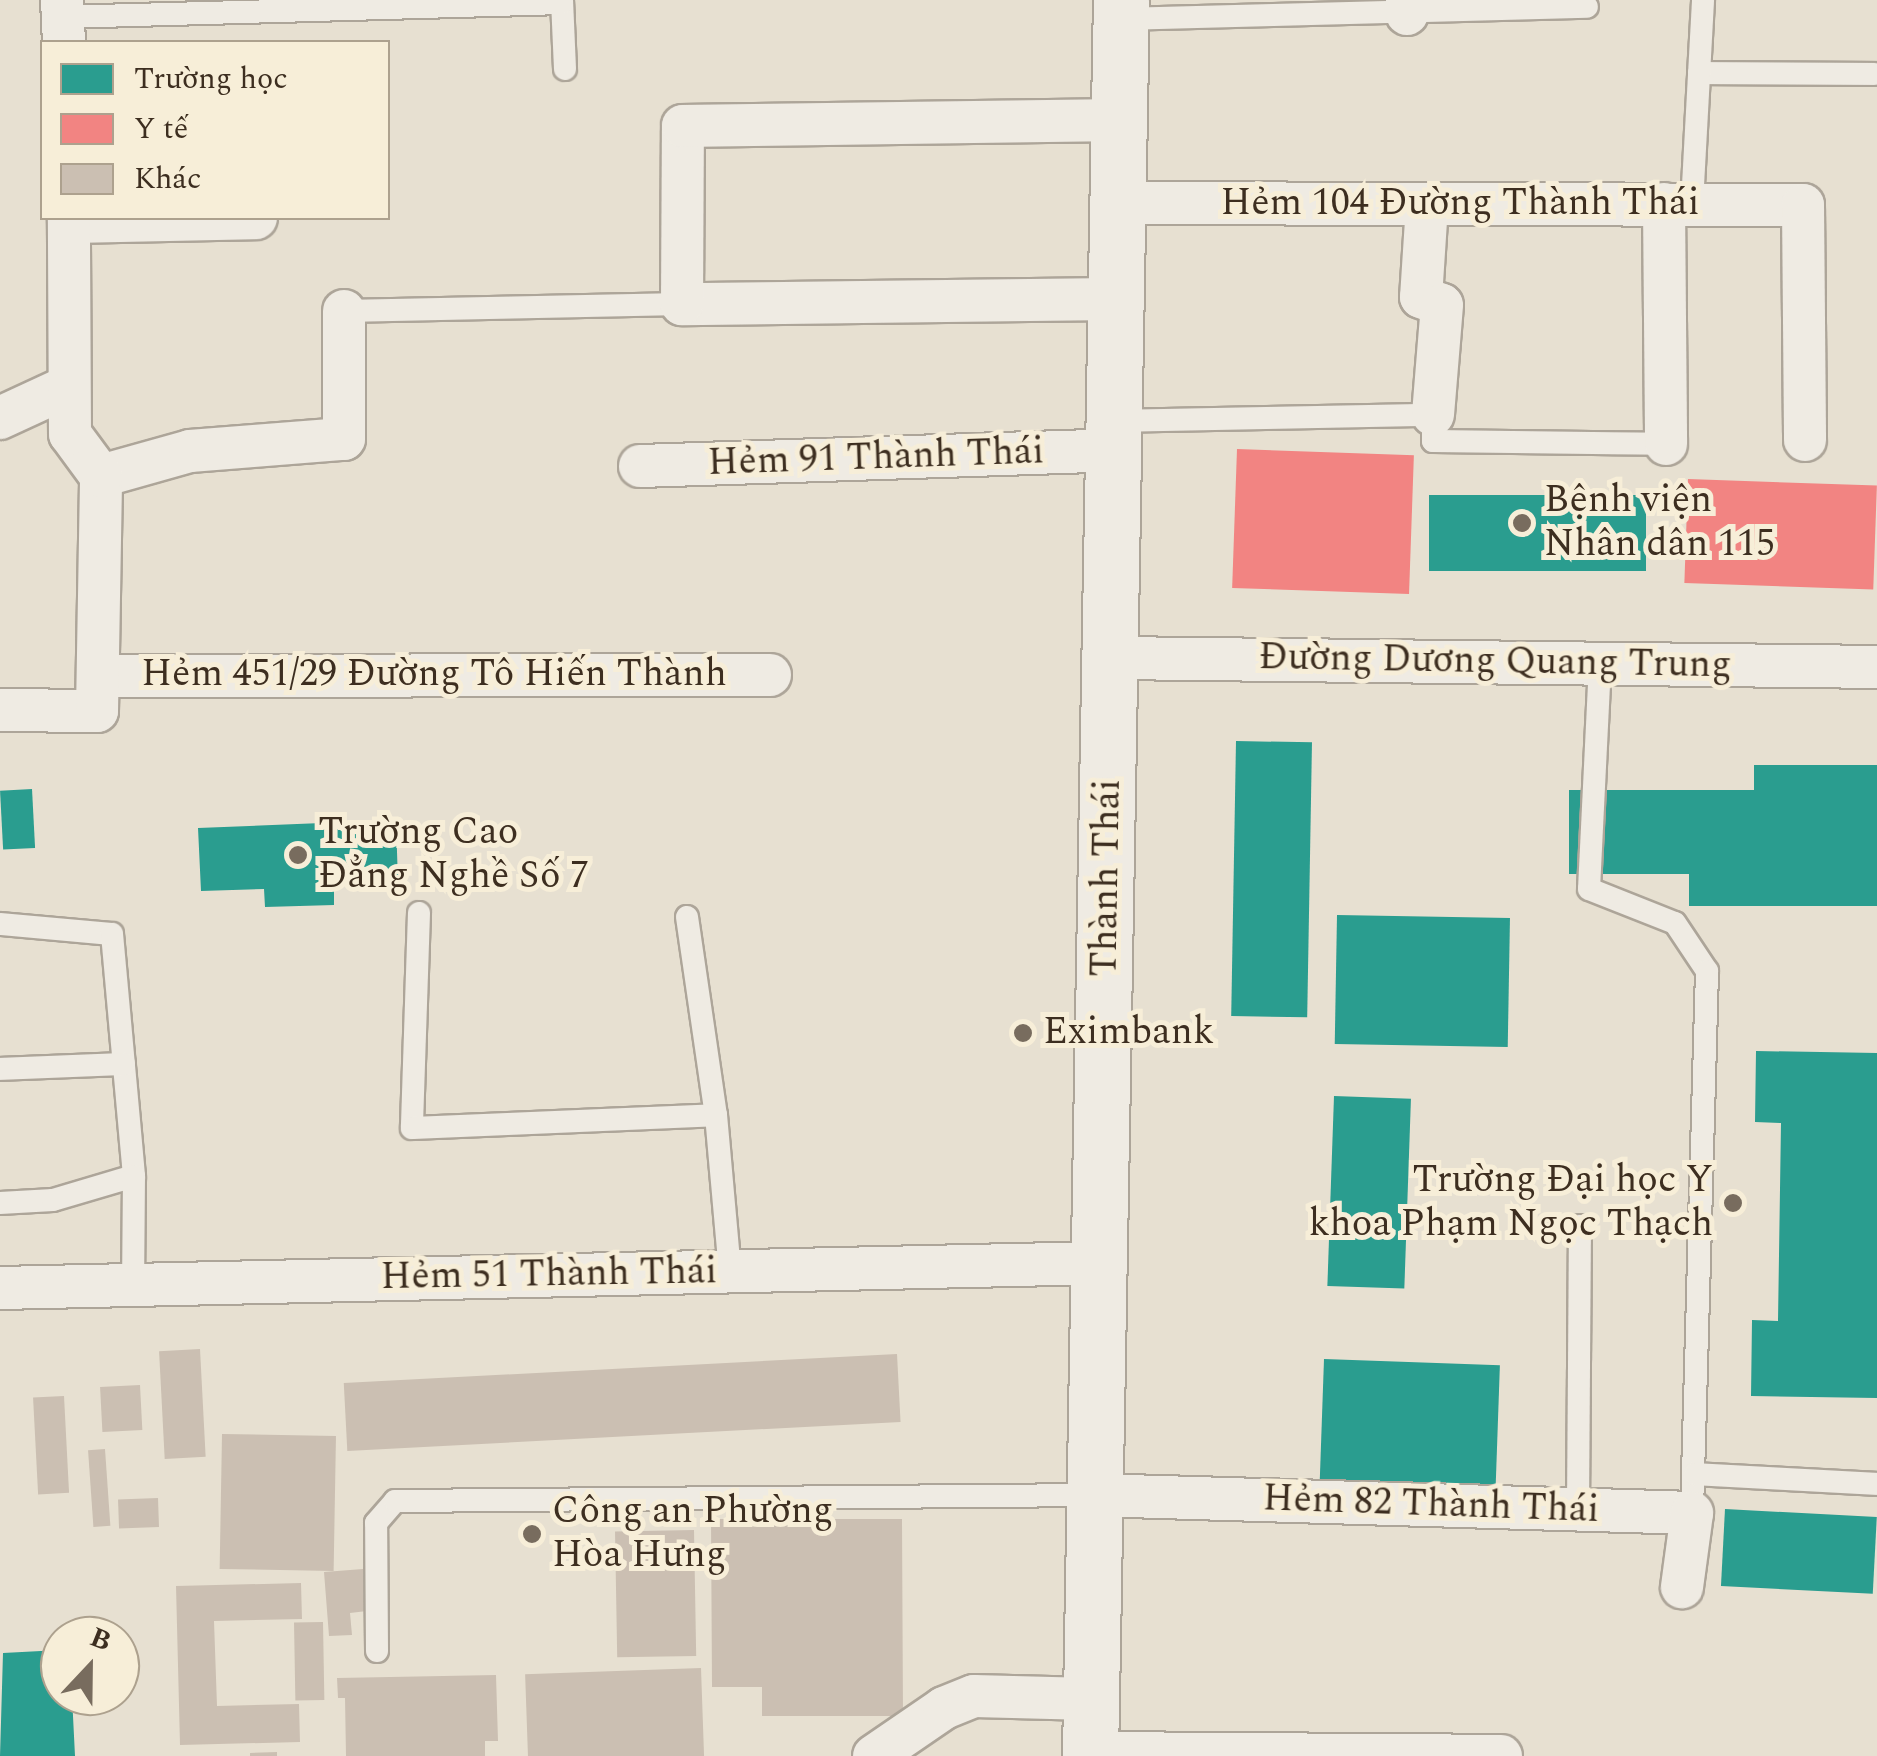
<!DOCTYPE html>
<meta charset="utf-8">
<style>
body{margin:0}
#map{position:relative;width:1877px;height:1756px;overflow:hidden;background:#e7e0d1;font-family:Spectral,serif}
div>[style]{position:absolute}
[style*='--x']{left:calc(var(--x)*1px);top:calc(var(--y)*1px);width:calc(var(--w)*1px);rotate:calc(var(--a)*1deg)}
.schools>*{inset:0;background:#2a9d8f;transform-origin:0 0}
.health>*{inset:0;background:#f28482;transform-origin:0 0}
.building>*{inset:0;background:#cbbfb2;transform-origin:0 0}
.roads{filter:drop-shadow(2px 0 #ada599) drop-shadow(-2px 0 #ada599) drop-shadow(0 2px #ada599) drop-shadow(0 -2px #ada599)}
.lane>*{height:22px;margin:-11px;padding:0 11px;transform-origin:11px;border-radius:11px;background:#efebe3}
.street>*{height:42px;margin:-21px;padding:0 21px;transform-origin:21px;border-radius:21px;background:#efebe3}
.secondary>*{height:55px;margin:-27.5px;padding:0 27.5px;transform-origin:27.5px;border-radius:27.5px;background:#efebe3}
.dots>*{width:28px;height:28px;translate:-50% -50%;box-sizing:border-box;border:5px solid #f7eed8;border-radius:50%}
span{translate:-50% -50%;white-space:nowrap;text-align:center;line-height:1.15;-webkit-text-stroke:10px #f7eed8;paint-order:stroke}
.street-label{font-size:38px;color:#3d2e20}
.poi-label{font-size:38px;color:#3d2e20}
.left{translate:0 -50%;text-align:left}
.right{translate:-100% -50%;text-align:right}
.legend{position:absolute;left:40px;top:40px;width:350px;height:180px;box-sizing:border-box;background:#f7eed8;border:2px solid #ada18e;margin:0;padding:12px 18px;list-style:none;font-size:30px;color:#3d2e20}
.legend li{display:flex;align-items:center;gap:20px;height:50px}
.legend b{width:50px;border:2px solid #ada18e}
.north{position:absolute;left:40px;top:1616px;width:100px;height:100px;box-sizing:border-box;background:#f7eed8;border:2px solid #ada18e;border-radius:50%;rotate:22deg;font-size:28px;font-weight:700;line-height:40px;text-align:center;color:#3d2e20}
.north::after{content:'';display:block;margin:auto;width:35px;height:45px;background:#786c5e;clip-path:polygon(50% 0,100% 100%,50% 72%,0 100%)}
</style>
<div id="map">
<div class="schools">
<i style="left:1429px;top:495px;width:217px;height:76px"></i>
<i style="left:1236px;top:741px;width:76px;height:275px;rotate:1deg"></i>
<i style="clip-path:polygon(1754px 765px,1877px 765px,1877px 906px,1689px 906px,1689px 874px,1569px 874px,1569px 790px,1754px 790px)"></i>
<i style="left:32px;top:789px;width:59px;height:32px;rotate:87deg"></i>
<i style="clip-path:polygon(396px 820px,398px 883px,334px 885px,334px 905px,265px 907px,264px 889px,201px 891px,198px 828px)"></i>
<i style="left:1337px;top:915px;width:173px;height:129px;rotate:1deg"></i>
<i style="clip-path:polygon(1756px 1051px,1877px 1053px,1877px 1398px,1751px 1396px,1752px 1320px,1778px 1321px,1781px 1123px,1755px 1122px)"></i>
<i style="left:1334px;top:1096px;width:77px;height:190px;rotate:2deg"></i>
<i style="left:1324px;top:1359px;width:176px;height:122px;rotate:2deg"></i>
<i style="left:1725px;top:1509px;width:152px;height:77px;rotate:3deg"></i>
<i style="clip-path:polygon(60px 1650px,60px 1696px,72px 1696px,75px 1756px,0 1756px,3px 1653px)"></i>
</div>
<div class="health">
<i style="left:1237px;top:449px;width:177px;height:139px;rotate:2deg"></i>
<i style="left:1688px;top:479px;width:189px;height:104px;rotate:2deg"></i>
</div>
<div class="building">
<i style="left:200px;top:1349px;width:108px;height:41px;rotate:87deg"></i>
<i style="left:897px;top:1354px;width:68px;height:554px;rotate:87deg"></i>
<i style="left:140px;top:1385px;width:45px;height:40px;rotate:87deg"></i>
<i style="left:64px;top:1396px;width:97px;height:31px;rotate:87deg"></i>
<i style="left:222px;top:1434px;width:114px;height:135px;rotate:1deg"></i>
<i style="left:105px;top:1449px;width:77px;height:17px;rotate:86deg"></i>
<i style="left:158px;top:1498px;width:29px;height:40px;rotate:88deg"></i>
<i style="clip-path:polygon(711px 1519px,902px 1519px,903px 1716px,762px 1716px,762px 1687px,712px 1687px)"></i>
<i style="left:694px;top:1530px;width:126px;height:79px;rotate:89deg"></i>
<i style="clip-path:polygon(363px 1569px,367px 1611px,350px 1613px,352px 1635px,329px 1636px,324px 1572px)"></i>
<i style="clip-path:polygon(301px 1583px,302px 1619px,214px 1621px,217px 1706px,299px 1704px,300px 1742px,180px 1745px,176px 1586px)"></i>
<i style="left:323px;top:1622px;width:78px;height:29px;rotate:89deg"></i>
<i style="left:701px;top:1668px;width:88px;height:176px;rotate:88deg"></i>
<i style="clip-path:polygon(496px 1675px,498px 1741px,485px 1741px,485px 1756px,346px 1756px,345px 1698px,338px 1698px,337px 1678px)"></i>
<i style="clip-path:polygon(277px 1752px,277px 1756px,250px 1756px,250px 1753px)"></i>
</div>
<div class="roads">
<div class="lane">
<i style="--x:562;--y:0;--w:69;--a:87.5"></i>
<i style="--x:62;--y:17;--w:500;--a:-1.6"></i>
<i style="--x:1121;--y:19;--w:466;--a:-1.5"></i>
<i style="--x:1699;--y:73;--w:175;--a:0.3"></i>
<i style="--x:1692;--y:204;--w:204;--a:-86.9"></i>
<i style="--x:344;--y:311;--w:338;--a:-1.2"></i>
<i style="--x:1112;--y:421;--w:321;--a:-1.1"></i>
<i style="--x:1433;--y:415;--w:26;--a:90"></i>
<i style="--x:1433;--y:441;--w:233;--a:0.7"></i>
<i style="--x:1600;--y:664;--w:225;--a:92.8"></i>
<i style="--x:1589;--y:889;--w:92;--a:21.6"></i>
<i style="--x:1675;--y:923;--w:58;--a:56.3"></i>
<i style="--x:1707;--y:971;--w:542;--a:91.59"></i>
<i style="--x:419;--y:913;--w:215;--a:91.9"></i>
<i style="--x:412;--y:1128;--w:304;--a:-2.4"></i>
<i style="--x:716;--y:1115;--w:157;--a:84.9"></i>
<i style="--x:687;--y:917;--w:200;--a:81.7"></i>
<i style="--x:0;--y:924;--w:112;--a:5.1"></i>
<i style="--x:112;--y:934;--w:243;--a:84.8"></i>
<i style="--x:0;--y:1069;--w:124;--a:-2.3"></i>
<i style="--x:0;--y:1203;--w:53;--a:-3.2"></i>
<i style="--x:53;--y:1200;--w:84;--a:-16.5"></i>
<i style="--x:134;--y:1176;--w:108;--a:90.5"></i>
<i style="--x:1695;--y:1474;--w:182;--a:3.1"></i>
<i style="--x:1578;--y:1509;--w:283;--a:-89.6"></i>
<i style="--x:377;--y:1651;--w:128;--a:-90.4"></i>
<i style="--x:376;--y:1523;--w:29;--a:-49"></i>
<i style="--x:395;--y:1501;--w:699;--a:-0.49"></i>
</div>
<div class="street">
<i style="--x:62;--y:0;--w:42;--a:87.3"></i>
<i style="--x:1407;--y:14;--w:14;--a:-90"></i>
<i style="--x:1117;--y:203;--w:686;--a:0.17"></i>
<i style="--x:1803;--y:205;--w:235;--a:89.5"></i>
<i style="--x:1664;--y:204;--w:240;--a:89.5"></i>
<i style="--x:1427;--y:205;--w:92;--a:93.7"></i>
<i style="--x:1421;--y:297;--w:22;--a:21"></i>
<i style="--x:1442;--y:305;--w:110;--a:94.7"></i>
<i style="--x:69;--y:222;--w:187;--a:-1.2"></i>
<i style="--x:1113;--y:299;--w:431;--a:179.3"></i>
<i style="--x:682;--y:304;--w:178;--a:-89.7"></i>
<i style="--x:683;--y:126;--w:435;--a:-0.8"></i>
<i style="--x:0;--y:418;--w:74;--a:-24.8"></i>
<i style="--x:640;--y:466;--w:473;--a:-1.9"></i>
<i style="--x:101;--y:476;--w:92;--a:-15.7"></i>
<i style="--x:190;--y:451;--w:154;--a:-4.5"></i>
<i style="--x:344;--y:439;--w:128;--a:-90"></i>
<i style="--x:1113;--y:658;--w:764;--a:0.67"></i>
<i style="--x:98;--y:676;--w:672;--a:-0.09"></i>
<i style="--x:0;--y:710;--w:97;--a:0.6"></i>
<i style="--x:97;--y:711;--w:235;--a:-89"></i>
<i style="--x:101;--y:476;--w:52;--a:-126.4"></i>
<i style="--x:70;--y:434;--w:216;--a:-90.3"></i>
<i style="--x:0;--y:1288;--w:1098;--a:-1.3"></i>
<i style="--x:1094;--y:1495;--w:598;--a:1.72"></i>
<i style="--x:1692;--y:1513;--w:75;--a:97.7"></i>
<i style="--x:1091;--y:1753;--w:410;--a:0.4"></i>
<i style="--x:874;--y:1756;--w:85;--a:-34.4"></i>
<i style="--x:944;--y:1708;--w:32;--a:-22"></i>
<i style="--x:974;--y:1696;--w:116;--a:1.5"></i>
</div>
<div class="secondary">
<i style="--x:1090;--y:1756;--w:1756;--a:-88.99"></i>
</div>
</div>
<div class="dots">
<i style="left:1522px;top:523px;background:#786c5e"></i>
<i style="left:298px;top:855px;background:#786c5e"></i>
<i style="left:1023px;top:1033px;background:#786c5e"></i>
<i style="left:1733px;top:1203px;background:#786c5e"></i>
<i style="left:532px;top:1534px;background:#786c5e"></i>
</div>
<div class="street-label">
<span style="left:1460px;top:204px">Hẻm 104 Đường Thành Thái</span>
<span style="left:876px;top:458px;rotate:-2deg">Hẻm 91 Thành Thái</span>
<span style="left:1495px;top:662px;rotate:1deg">Đường Dương Quang Trung</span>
<span style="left:434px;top:675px">Hẻm 451/29 Đường Tô Hiến Thành</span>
<span style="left:1107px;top:878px;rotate:-89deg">Thành Thái</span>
<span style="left:549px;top:1275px;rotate:-1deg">Hẻm 51 Thành Thái</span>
<span style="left:1431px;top:1505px;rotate:2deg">Hẻm 82 Thành Thái</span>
</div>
<div class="poi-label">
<span class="left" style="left:1544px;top:523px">Bệnh viện<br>Nhân dân 115</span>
<span class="left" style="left:318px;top:855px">Trường Cao<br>Đẳng Nghề Số 7</span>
<span class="left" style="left:1043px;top:1033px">Eximbank</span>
<span class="right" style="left:1713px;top:1203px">Trường Đại học Y<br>khoa Phạm Ngọc Thạch</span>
<span class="left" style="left:552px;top:1534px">Công an Phường<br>Hòa Hưng</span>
</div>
<ul class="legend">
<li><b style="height:28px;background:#2a9d8f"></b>Trường học</li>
<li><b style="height:28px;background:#f28482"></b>Y tế</li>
<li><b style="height:28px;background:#cbbfb2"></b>Khác</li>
</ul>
<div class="north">B</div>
</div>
